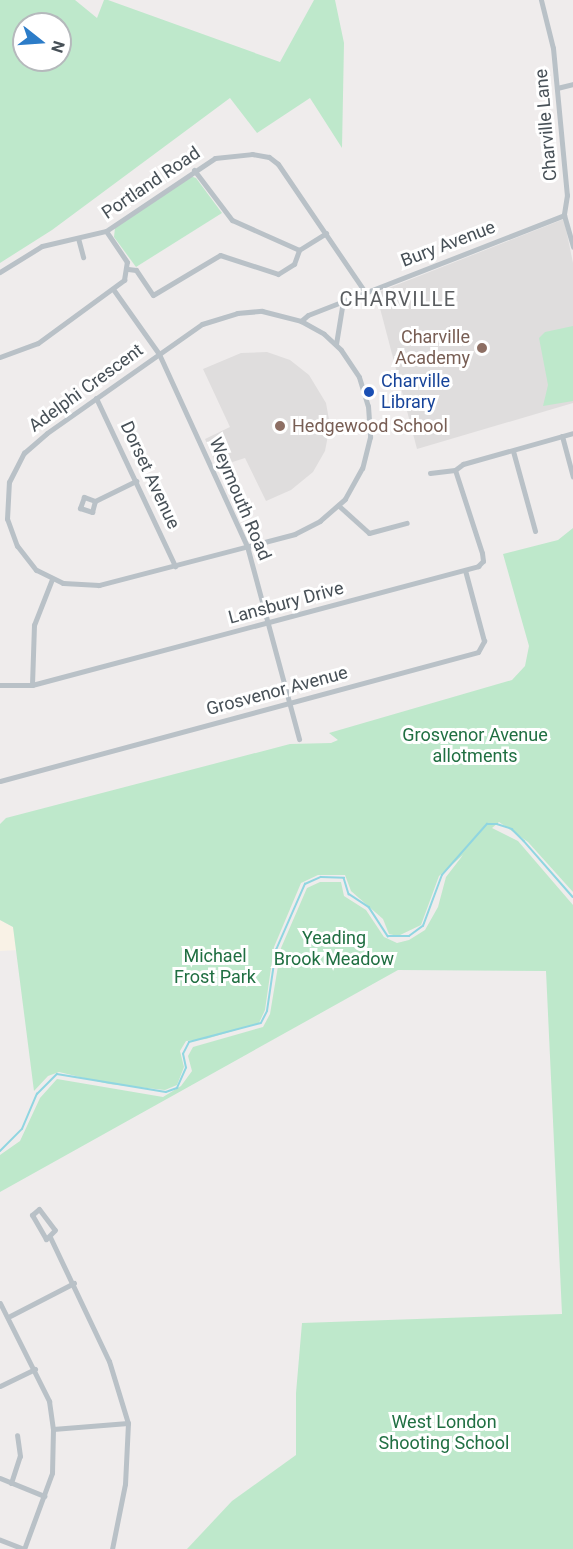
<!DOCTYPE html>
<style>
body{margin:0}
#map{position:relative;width:573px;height:1549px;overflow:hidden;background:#efecec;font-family:Roboto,sans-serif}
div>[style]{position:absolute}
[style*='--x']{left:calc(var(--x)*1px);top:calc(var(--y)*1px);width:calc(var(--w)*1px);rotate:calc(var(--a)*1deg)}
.commercial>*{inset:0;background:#f9f2e6}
.education>*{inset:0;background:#dfdddd}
.green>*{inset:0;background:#bee8cb}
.stream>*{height:1.5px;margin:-0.75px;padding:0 0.75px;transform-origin:0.75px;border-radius:0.75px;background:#90d6e1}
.minor>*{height:5px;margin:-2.5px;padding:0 2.5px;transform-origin:2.5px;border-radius:2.5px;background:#b9c1c7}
.dots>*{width:16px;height:16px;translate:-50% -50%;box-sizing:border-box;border:3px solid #fff;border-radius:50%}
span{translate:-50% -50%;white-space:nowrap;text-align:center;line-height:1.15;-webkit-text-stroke:6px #fff;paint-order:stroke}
.street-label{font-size:18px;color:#475057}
.education-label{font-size:18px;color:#785e54}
.right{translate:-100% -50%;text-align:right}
.left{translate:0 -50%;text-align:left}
.transit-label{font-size:18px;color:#164399}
.park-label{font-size:18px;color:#206f42}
.neighbourhood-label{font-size:20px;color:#5a5d60;letter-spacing:1.5px}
.north{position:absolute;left:12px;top:12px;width:60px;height:60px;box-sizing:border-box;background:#fff;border:2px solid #b5b9bc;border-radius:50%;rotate:107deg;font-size:16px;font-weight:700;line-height:24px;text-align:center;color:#475057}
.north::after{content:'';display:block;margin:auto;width:21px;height:27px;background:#2c7cc8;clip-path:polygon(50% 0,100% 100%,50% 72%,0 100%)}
</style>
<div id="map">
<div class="commercial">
<i style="clip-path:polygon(0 920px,13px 927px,18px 950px,0 951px)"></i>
</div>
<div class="education">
<i style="clip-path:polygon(564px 219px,573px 263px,573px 403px,417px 449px,376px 293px)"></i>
<i style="clip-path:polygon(267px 352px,290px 360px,309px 375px,326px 403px,330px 425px,325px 451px,313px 472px,291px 490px,266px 501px,245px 458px,217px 467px,205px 439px,230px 427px,203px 369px,241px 353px)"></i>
</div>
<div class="green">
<i style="clip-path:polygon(evenodd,0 0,75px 0,97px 18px,104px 0,108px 0,280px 62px,314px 0,335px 0,344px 43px,342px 148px,310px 98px,257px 133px,230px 98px,52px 230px,0 263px,0 0,24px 24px,60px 24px,60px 60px,24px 60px,24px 24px)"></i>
<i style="clip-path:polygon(190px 176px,196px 178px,222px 213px,136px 267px,114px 237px,115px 228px)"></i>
<i style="clip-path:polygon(573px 326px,573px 401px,543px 406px,548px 385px,539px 338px,545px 332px)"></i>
<i style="clip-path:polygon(573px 528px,573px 892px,528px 842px,499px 822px,492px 828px,518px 841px,573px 905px,573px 1549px,187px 1549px,232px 1501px,296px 1455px,296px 1393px,302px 1323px,562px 1314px,546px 971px,398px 970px,0 1192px,0 1155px,20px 1141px,40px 1098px,57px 1079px,163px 1097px,181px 1086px,192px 1071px,188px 1056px,193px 1047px,263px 1027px,270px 1014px,281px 948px,307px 888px,320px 882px,341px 882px,344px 896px,366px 910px,384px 937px,397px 943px,409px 940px,425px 930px,438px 907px,446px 877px,463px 855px,439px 876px,421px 925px,398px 936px,389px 934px,383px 919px,351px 891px,345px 875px,318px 875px,301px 883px,274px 947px,265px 1010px,259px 1023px,206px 1039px,186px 1041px,180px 1051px,184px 1067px,177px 1085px,165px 1090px,109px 1084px,59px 1072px,48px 1076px,34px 1091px,13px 927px,0 920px,0 824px,6px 818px,290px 744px,331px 743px,338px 740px,329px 733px,512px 680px,525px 666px,529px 646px,503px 554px,558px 540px)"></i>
</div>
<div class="stream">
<i style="--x:0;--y:1151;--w:31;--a:-45"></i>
<i style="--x:22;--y:1129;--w:38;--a:-67"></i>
<i style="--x:37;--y:1094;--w:28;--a:-45"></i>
<i style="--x:57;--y:1074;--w:110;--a:9.4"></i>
<i style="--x:166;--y:1092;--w:12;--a:-20"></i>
<i style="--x:177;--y:1088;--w:22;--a:-66"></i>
<i style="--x:186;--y:1068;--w:14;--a:-102"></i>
<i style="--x:183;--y:1054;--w:13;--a:-63"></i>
<i style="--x:189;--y:1042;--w:74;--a:-14.8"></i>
<i style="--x:261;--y:1023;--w:13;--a:-63"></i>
<i style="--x:267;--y:1011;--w:62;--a:-81.6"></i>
<i style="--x:276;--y:950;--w:72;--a:-66.3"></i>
<i style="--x:305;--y:884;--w:17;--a:-24"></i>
<i style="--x:321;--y:877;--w:23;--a:2"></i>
<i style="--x:344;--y:878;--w:17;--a:73"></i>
<i style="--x:349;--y:894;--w:24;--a:33"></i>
<i style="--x:369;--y:907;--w:35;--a:57"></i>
<i style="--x:388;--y:936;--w:21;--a:0"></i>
<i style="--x:409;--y:936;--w:17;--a:-36"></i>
<i style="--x:423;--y:926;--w:54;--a:-69.6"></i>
<i style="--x:442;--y:875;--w:68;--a:-48.6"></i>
<i style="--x:487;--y:824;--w:10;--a:0"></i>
<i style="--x:497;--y:824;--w:16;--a:18"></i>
<i style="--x:512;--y:829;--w:17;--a:45"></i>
<i style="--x:524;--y:841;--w:74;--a:48.8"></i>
</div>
<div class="minor">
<i style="--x:541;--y:0;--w:49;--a:76"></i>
<i style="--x:553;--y:48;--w:148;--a:84.6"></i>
<i style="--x:567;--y:195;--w:20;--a:99"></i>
<i style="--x:564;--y:215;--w:33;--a:74"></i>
<i style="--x:557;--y:88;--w:16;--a:-14"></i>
<i style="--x:194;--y:170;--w:63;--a:52.8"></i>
<i style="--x:232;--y:220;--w:73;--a:24.1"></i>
<i style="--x:78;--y:238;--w:20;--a:75"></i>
<i style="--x:128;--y:269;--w:8;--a:7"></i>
<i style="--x:136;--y:270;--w:30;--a:56"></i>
<i style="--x:153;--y:295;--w:78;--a:-30.8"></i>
<i style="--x:220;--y:255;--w:61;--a:18.1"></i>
<i style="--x:278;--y:274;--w:19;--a:-32"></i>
<i style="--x:294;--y:264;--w:15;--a:-70"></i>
<i style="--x:299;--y:250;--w:32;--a:-32"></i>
<i style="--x:0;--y:272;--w:49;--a:-31.8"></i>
<i style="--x:42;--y:246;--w:66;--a:-13.2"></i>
<i style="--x:106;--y:231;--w:131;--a:-33.8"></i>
<i style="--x:215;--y:158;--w:37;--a:-6"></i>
<i style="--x:252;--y:154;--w:17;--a:10"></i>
<i style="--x:269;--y:157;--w:11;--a:38"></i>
<i style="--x:278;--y:164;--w:155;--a:55.8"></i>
<i style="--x:113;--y:289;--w:80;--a:54.7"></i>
<i style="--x:159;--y:354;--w:211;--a:65.4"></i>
<i style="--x:247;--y:546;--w:200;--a:74.9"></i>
<i style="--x:262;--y:311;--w:40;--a:14.4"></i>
<i style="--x:301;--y:321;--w:26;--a:29"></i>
<i style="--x:324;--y:334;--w:23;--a:43"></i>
<i style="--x:341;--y:350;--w:32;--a:56"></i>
<i style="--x:359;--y:377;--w:30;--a:73"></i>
<i style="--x:368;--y:406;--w:31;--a:86"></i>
<i style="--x:370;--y:437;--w:32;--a:104"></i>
<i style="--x:362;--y:468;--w:35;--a:119"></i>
<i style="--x:345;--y:499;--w:33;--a:139"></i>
<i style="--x:320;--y:521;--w:28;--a:153"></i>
<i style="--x:295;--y:534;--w:203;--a:165.4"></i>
<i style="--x:99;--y:585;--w:36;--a:-177"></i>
<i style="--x:63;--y:583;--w:30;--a:-154"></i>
<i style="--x:36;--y:570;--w:31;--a:-128"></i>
<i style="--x:17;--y:546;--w:29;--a:-110"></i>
<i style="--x:7;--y:519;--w:37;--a:-87"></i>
<i style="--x:9;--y:482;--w:33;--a:-63"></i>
<i style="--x:24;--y:453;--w:30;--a:-41"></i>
<i style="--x:47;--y:433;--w:189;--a:-35.1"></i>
<i style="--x:202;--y:324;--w:37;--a:-17"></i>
<i style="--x:237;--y:313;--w:25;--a:-5"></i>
<i style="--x:301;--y:321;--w:9;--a:-41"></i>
<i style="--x:308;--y:315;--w:275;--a:-21.3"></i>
<i style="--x:336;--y:344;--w:44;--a:-80.8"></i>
<i style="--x:0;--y:357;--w:40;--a:-20.2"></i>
<i style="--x:38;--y:343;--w:107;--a:-36.2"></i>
<i style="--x:124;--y:280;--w:18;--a:-81"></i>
<i style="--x:127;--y:262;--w:37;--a:-124"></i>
<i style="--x:96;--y:398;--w:186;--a:64.8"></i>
<i style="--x:562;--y:436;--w:42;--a:75"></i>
<i style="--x:513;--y:451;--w:83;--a:74.6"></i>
<i style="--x:430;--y:473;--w:25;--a:-7"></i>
<i style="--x:455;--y:470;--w:10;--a:-37"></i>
<i style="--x:463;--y:464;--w:114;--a:-15.7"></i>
<i style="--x:95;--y:501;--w:12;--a:-160"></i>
<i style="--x:84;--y:497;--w:12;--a:110"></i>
<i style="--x:80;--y:508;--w:13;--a:18"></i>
<i style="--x:92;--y:512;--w:11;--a:-75"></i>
<i style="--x:95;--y:501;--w:46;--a:-26"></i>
<i style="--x:339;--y:506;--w:40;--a:42"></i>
<i style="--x:369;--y:533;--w:39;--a:-15"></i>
<i style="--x:0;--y:685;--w:32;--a:0"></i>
<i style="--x:32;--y:685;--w:462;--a:-14.9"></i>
<i style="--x:478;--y:566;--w:7;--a:-45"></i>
<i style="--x:483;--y:561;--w:8;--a:-97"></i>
<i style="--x:482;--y:553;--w:87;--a:-108"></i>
<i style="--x:32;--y:685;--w:60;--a:-88.1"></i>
<i style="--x:34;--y:625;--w:49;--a:-68.6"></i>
<i style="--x:0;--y:781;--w:495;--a:-15.1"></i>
<i style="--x:478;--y:652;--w:13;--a:-61"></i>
<i style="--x:484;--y:641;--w:73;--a:-105"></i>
<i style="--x:39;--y:1209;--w:26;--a:53"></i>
<i style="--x:55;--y:1230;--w:13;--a:135"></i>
<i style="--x:46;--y:1239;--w:28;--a:-120"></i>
<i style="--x:32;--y:1215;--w:9;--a:-41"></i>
<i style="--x:50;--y:1237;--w:137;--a:64.6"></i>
<i style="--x:109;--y:1361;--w:65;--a:73"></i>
<i style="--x:128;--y:1423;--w:61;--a:92.8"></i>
<i style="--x:125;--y:1484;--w:66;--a:101.3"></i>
<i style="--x:0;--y:1303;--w:110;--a:63.4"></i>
<i style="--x:49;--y:1401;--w:28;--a:82"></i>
<i style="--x:53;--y:1429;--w:44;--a:91.3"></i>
<i style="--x:52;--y:1473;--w:81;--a:110.2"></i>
<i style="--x:24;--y:1549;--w:26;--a:-159"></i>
<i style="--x:10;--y:1316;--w:72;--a:-27.3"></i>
<i style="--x:0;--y:1386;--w:39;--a:-26"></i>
<i style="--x:53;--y:1429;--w:75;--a:-4.6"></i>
<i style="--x:0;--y:1478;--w:48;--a:22.2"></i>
<i style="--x:11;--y:1483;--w:28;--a:-72"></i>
<i style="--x:20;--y:1456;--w:21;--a:-98"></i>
</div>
<div class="dots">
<i style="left:482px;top:348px;background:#8d6e63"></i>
<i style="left:369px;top:392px;background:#1a4fb4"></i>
<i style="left:280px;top:426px;background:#8d6e63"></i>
</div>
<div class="street-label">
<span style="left:546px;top:125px;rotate:-95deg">Charville Lane</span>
<span style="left:151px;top:183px;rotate:-34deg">Portland Road</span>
<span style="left:448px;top:244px;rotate:-21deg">Bury Avenue</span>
<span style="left:86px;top:388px;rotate:-36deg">Adelphi Crescent</span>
<span style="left:150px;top:475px;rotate:65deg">Dorset Avenue</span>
<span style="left:240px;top:499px;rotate:67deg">Weymouth Road</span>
<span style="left:286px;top:603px;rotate:-15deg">Lansbury Drive</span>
<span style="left:277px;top:691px;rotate:-15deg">Grosvenor Avenue</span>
</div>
<div class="education-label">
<span class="right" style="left:470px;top:348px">Charville<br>Academy</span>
<span class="left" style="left:292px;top:426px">Hedgewood School</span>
</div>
<div class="transit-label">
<span class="left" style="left:381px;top:392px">Charville<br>Library</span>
</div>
<div class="park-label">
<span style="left:475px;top:746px">Grosvenor Avenue<br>allotments</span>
<span style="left:334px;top:949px">Yeading<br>Brook Meadow</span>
<span style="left:215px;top:967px">Michael<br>Frost Park</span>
<span style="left:444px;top:1433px">West London<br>Shooting School</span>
</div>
<div class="neighbourhood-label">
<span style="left:398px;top:299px">CHARVILLE</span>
</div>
<div class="north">N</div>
</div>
